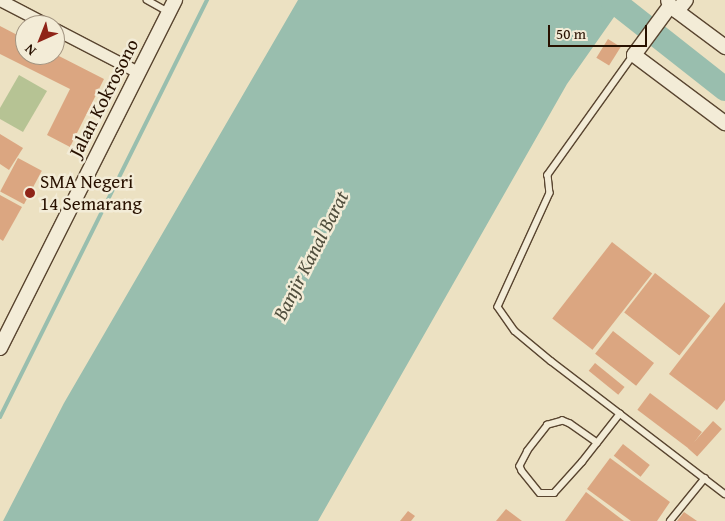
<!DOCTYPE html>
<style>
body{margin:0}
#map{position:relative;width:725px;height:521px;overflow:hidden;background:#ece1c2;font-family:"Gentium Book Plus",serif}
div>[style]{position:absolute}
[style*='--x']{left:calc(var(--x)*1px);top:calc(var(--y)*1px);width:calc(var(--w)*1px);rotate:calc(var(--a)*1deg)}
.green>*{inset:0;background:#b6c394}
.water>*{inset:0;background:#99beae}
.stream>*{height:4px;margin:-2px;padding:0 2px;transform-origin:2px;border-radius:2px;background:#99beae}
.river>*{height:24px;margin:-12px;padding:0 12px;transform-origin:12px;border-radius:12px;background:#99beae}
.building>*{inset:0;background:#dba681;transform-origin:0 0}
.roads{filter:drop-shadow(1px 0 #594530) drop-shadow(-1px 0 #594530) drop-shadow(0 1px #594530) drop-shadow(0 -1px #594530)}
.service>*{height:5.5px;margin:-2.75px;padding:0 2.75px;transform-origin:2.75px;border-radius:2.75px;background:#f3ecd7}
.minor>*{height:11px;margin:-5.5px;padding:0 5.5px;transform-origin:5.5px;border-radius:5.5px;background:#f3ecd7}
.tertiary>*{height:14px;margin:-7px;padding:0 7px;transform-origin:7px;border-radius:7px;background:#f3ecd7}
.dots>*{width:14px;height:14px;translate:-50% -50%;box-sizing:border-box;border:2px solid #f3ecd7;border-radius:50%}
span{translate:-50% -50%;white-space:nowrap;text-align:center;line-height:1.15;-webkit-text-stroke:5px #f3ecd7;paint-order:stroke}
.street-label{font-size:19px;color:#281100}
.poi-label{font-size:19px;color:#281100}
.left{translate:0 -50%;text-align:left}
.water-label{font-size:20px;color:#504e3d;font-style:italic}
.north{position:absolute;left:15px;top:15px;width:50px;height:50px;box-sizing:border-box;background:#f3ecd7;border:1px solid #a29481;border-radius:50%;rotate:224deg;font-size:14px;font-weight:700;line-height:20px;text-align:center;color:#281100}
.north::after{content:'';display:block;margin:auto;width:18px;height:22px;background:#8f2418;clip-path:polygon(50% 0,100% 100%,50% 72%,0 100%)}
.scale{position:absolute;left:548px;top:25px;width:99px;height:22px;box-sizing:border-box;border:2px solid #281100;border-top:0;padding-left:6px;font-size:15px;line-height:18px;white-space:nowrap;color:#281100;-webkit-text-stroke:4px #f3ecd7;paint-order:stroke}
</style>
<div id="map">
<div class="green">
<i style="clip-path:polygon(19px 75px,47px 91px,23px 132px,0 119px,0 108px)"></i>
</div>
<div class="water">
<i style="clip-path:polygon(298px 0,626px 0,567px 84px,318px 521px,3px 521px,64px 403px)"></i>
</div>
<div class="stream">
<i style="--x:0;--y:417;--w:466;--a:-63.6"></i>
</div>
<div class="river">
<i style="--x:612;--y:0;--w:144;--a:38.2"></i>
</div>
<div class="building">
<i style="clip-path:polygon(0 26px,25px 39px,25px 55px,55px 54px,104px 79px,70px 147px,47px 135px,70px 89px,0 54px)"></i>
<i style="left:608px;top:39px;width:15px;height:22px;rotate:32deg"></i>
<i style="clip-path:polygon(0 134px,23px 148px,9px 170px,0 164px)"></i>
<i style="left:18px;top:158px;width:27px;height:38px;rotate:28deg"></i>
<i style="clip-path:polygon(0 195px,22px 207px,3px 241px,0 239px)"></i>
<i style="left:612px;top:242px;width:51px;height:97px;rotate:38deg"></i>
<i style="left:655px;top:273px;width:70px;height:50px;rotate:38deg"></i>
<i style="clip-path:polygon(725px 302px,725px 400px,717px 410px,669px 374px)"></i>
<i style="left:613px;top:331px;width:52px;height:29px;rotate:38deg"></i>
<i style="left:595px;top:363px;width:38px;height:10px;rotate:39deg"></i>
<i style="left:650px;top:393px;width:65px;height:21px;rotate:37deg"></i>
<i style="left:713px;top:421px;width:12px;height:37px;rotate:42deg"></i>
<i style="left:623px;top:444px;width:34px;height:15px;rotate:38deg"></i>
<i style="clip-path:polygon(610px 458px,670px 502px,657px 521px,631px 521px,587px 489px)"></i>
<i style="clip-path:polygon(586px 492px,624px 521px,565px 521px)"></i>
<i style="clip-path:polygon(506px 509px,522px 521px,496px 521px)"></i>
<i style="clip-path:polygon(408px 511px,415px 516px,411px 521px,400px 521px)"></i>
<i style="clip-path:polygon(684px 512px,697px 521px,677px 521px)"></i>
</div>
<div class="roads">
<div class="service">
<i style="--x:147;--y:0;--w:25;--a:29"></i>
<i style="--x:634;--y:55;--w:148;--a:125.6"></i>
<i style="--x:548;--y:175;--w:18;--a:84"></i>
<i style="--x:550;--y:193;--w:125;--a:114.5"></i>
<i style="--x:498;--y:307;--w:29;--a:55"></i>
<i style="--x:515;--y:331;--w:47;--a:39.8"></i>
<i style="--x:551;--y:361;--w:219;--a:37.4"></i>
<i style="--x:597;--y:443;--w:33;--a:-145"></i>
<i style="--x:570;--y:424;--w:8;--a:-157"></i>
<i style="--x:563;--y:421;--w:16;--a:165"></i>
<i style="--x:548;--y:425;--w:33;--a:128"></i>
<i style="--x:528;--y:451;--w:17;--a:118"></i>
<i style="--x:520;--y:466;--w:5;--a:68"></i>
<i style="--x:522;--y:471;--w:28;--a:51"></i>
<i style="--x:540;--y:493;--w:14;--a:0"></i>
<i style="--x:554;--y:493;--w:42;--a:-47.9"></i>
<i style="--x:582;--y:462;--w:24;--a:-52"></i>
<i style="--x:597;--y:443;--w:37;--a:-52"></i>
<i style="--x:670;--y:521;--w:55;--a:-50.9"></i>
</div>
<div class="minor">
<i style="--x:0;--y:0;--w:54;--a:27.5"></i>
<i style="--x:55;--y:29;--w:93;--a:27.4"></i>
</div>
<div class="tertiary">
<i style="--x:668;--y:0;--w:6;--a:72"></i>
<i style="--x:670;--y:6;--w:69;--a:36.7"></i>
<i style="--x:670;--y:6;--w:61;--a:126.3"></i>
<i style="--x:634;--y:55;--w:114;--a:36.8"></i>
<i style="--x:677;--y:11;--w:14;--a:-51"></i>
<i style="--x:0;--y:348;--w:390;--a:-63.3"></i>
</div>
</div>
<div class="dots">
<i style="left:30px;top:193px;background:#8f2418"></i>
</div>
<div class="street-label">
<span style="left:104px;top:98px;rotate:-63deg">Jalan Kokrosono</span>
</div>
<div class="poi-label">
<span class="left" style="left:40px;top:193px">SMA Negeri<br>14 Semarang</span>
</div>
<div class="water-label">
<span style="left:310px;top:255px;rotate:-63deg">Banjir Kanal Barat</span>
</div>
<div class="north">N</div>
<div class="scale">50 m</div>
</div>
